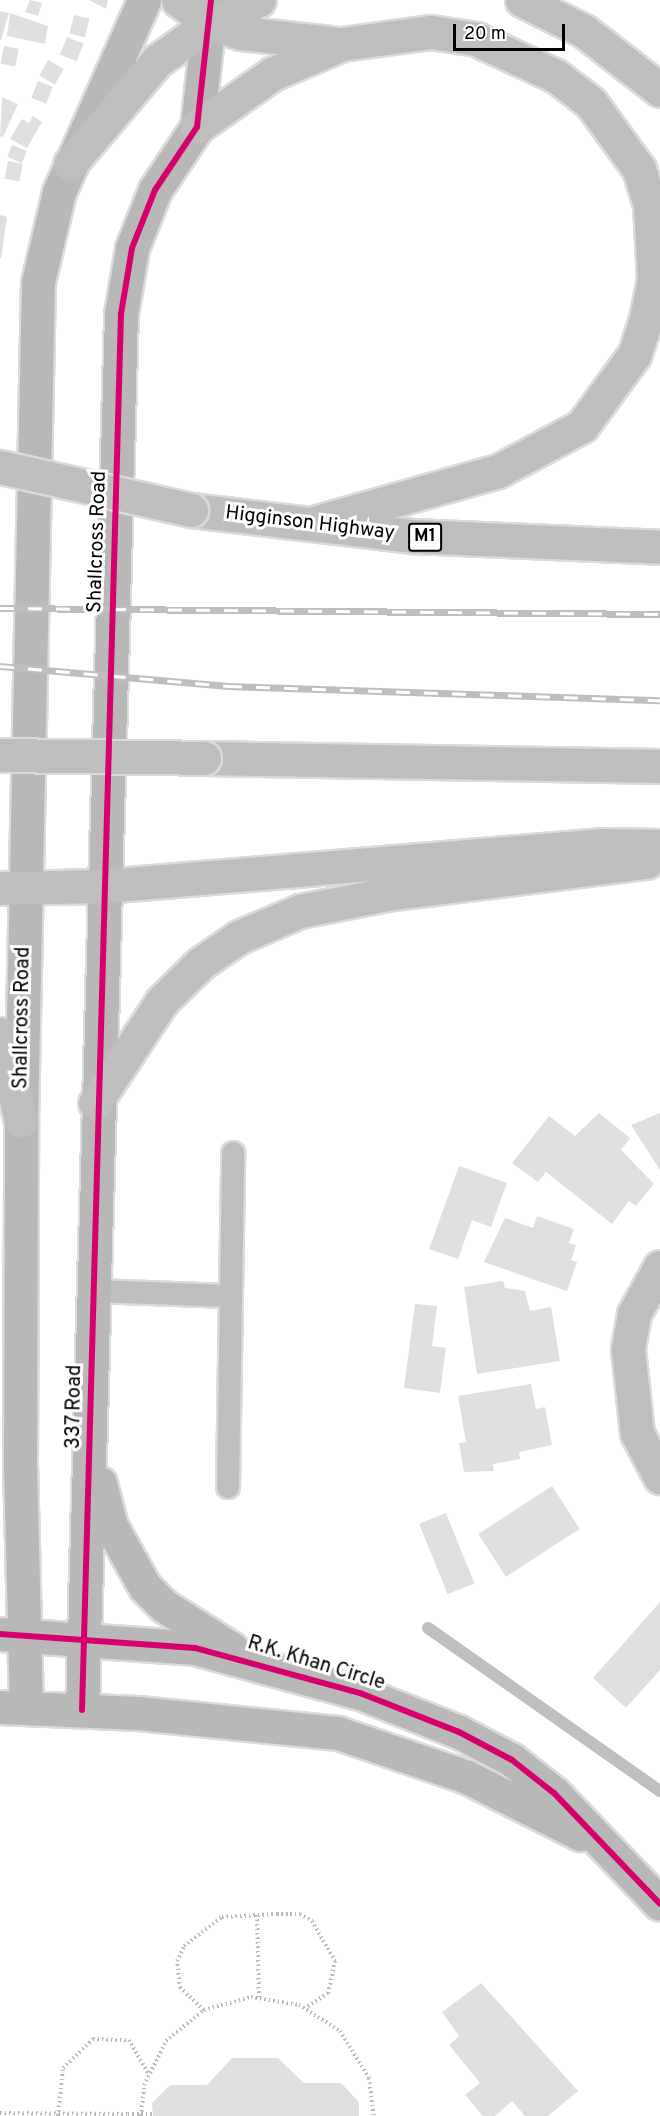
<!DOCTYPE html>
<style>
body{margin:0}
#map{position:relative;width:660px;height:2116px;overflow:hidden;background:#fff;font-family:Overpass,sans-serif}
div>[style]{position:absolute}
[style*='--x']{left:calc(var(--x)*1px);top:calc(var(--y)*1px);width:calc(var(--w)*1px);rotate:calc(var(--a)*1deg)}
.stream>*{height:12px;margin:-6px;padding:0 6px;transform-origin:6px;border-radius:6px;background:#bfbfbf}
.building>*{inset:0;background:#dfdfdf;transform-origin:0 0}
.path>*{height:4px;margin-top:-2px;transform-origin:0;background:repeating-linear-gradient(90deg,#b9b9b9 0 1.5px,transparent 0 4.5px)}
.roads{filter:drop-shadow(2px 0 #dbdbdb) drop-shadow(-2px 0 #dbdbdb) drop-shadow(0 2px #dbdbdb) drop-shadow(0 -2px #dbdbdb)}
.lane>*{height:22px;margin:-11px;padding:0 11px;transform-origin:11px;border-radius:11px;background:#bebebe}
.street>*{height:33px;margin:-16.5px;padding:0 16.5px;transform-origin:16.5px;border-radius:16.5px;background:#bebebe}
.secondary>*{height:33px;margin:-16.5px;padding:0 16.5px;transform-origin:16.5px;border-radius:16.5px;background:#b8b8b8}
.highway>*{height:33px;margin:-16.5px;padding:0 16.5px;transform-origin:16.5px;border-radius:16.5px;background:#bebebe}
.rail>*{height:7px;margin-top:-3.5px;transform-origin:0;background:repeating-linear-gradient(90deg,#fff 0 14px,#bebebe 0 28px);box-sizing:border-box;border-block:2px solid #bebebe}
.path-bridge>*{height:4px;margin-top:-2px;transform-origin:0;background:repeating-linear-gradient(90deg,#b9b9b9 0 1.5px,transparent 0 4.5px)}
.bridges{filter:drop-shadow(2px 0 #dbdbdb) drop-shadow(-2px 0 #dbdbdb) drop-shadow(0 2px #dbdbdb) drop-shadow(0 -2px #dbdbdb)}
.highway-bridge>*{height:33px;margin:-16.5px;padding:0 16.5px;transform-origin:16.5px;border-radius:16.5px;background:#bebebe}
.cycleway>*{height:6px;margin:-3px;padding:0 3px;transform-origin:3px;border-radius:3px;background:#d6006c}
span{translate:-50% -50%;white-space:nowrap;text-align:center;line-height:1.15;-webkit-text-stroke:6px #fff;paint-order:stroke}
.shield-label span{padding:2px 4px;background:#fff;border:2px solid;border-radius:4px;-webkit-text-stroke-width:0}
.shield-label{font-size:18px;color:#000;font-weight:700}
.street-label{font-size:20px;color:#000}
.scale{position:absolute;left:453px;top:24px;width:112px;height:27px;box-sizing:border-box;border:3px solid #000;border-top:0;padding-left:8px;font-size:18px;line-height:21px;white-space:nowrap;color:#000;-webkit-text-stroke:4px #fff;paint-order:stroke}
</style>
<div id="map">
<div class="stream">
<i style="--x:428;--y:1628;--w:284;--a:35.1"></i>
</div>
<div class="building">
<i style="clip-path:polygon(30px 0,42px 3px,38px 16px,25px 12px)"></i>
<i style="clip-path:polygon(89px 0,108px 0,106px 9px)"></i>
<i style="clip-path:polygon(0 11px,9px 13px,1px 40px,0 40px)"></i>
<i style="clip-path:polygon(10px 13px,48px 26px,45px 44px,7px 36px)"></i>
<i style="left:74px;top:15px;width:16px;height:19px;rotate:14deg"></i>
<i style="left:67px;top:37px;width:18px;height:19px;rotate:22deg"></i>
<i style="left:4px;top:46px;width:15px;height:18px;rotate:11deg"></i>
<i style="left:48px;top:60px;width:18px;height:18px;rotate:29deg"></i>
<i style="left:38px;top:81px;width:16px;height:18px;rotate:22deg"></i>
<i style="clip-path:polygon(2px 97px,18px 104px,3px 137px,0 136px)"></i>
<i style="clip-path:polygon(33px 116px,42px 122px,27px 148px,10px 139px,22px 119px,29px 123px)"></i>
<i style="left:12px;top:145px;width:16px;height:13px;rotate:22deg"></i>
<i style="left:8px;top:161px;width:15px;height:18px;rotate:11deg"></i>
<i style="clip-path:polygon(0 215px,7px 217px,1px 259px,0 258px)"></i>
<i style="clip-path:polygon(599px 1113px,630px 1138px,621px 1150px,654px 1184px,636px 1206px,629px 1201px,612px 1224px,546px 1172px,538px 1182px,512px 1163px,549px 1116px,575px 1136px)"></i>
<i style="clip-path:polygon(660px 1113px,660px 1170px,631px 1125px)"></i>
<i style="clip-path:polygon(459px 1166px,507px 1183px,491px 1227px,472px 1220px,458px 1259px,429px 1249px)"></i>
<i style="clip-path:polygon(537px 1216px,574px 1229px,569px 1243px,576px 1245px,571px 1260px,577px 1262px,567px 1291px,484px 1262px,505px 1218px,533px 1228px)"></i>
<i style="clip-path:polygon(503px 1281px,505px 1288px,525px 1291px,530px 1311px,551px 1307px,560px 1361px,477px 1374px,464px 1287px)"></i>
<i style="clip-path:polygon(415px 1304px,437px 1306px,432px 1346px,446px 1348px,440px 1393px,404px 1388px)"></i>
<i style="clip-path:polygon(531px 1384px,536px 1409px,545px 1407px,552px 1445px,519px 1452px,520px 1459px,493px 1464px,494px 1471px,464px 1472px,459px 1443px,466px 1442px,458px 1396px)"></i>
<i style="left:552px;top:1486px;width:51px;height:88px;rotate:57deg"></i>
<i style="left:446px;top:1513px;width:76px;height:29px;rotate:68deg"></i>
<i style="clip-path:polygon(660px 1602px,660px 1670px,626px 1708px,593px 1678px)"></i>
<i style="clip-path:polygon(481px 1983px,578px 2091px,548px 2116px,525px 2116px,512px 2101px,495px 2116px,483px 2116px,465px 2095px,480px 2083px,449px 2045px,459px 2036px,442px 2012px)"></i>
<i style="clip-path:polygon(232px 2058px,278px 2058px,304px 2083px,341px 2083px,359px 2102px,359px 2116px,153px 2116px,152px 2103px,170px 2085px,207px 2085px)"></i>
</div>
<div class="path">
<i style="--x:257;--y:1915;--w:83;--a:88.6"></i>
<i style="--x:204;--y:2010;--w:33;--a:-137"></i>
<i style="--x:180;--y:1988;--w:27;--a:-96"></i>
<i style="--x:177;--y:1961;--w:17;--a:-65"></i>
<i style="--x:184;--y:1946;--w:48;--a:-37.3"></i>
<i style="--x:222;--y:1917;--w:55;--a:-3.1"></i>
<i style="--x:277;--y:1914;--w:23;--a:0"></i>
<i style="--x:300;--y:1914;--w:14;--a:30"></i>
<i style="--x:312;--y:1921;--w:46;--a:60.1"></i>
<i style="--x:335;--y:1961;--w:33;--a:102"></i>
<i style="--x:328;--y:1993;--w:27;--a:146"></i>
<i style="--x:0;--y:2113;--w:128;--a:0.4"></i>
<i style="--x:58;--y:2116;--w:48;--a:-84.1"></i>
<i style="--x:63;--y:2068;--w:42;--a:-44"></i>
<i style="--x:93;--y:2039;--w:36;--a:2"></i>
<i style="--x:129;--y:2040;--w:38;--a:60"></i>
<i style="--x:141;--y:2116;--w:31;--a:-84"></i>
<i style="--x:144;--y:2085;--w:49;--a:-63.4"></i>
<i style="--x:166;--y:2041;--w:49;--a:-39.2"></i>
<i style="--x:204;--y:2010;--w:49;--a:-15.5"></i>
<i style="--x:251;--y:1997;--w:49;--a:9.5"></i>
<i style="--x:299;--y:2005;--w:49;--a:32.4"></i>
<i style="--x:340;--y:2031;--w:55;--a:58.3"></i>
<i style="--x:369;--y:2078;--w:38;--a:83"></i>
</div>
<div class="roads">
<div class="lane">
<i style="--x:93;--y:1291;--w:138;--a:2.1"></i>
<i style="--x:228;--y:1487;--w:334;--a:-89.1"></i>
</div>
<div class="street">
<i style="--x:660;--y:1267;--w:54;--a:119"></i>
<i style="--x:634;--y:1314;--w:36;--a:100"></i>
<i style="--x:628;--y:1349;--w:84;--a:83.9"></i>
<i style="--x:637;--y:1433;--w:50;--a:62.4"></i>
</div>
<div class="secondary">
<i style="--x:100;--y:1483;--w:44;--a:75.7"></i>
<i style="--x:111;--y:1526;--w:70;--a:60.9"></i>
<i style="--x:145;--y:1587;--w:27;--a:45"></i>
<i style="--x:164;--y:1606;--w:80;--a:32.3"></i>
<i style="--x:0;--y:1634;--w:196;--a:4.1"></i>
<i style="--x:195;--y:1648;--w:171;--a:15.3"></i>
<i style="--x:360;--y:1693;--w:106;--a:21.5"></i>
<i style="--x:459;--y:1732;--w:60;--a:27.8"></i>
<i style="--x:512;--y:1760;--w:53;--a:38.2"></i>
<i style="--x:554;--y:1793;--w:153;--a:46.3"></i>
<i style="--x:0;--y:1707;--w:138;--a:2.5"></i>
<i style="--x:138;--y:1713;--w:201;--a:5.7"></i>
<i style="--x:338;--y:1733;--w:136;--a:18.8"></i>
<i style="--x:467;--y:1777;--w:127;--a:26.8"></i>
<i style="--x:26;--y:1708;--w:241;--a:-91.4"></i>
<i style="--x:20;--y:1467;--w:346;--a:-89.8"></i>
<i style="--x:21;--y:1121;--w:839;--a:-88.84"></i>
<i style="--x:38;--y:282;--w:92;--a:-76.9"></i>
<i style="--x:59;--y:192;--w:210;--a:-66.1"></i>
<i style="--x:82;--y:1710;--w:1397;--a:-88.4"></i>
<i style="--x:121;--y:314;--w:67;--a:-80.5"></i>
<i style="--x:132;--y:248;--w:62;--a:-68.4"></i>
<i style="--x:155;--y:190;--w:76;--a:-56.3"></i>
<i style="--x:197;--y:127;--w:128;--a:-83.7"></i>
</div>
<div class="highway">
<i style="--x:178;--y:0;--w:39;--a:36"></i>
<i style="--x:210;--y:23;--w:33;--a:18"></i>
<i style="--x:241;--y:33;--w:92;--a:6.3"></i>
<i style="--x:522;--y:0;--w:69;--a:26.6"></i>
<i style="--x:584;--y:31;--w:96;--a:37.8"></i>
<i style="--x:197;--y:127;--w:92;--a:-35.2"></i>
<i style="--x:272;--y:74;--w:76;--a:-23.2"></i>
<i style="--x:342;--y:44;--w:90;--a:-7.7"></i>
<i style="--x:431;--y:32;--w:46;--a:8.8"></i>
<i style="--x:476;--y:39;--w:88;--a:24.8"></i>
<i style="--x:556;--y:76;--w:44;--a:37.6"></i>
<i style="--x:591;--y:103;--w:82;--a:54"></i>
<i style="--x:639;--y:169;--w:38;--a:73"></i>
<i style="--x:650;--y:205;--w:74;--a:86.9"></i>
<i style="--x:654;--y:279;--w:41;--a:101.3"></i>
<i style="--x:646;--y:319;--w:38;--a:108"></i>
<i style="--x:634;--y:355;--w:88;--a:126.2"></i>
<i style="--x:582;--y:426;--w:95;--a:151.8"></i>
<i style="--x:498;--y:471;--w:195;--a:164.3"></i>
<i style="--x:70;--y:164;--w:135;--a:-49.8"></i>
<i style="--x:157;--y:61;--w:65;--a:-35.6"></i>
<i style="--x:210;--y:23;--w:54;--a:-25.1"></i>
<i style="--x:191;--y:510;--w:224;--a:6.7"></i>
<i style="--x:413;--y:536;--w:247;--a:2.5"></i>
<i style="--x:204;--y:758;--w:456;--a:1"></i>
<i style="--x:0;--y:888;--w:103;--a:-1.1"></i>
<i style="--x:103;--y:886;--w:499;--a:-4.7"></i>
<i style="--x:600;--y:845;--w:60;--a:1"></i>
<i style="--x:0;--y:1034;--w:89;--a:76.4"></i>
<i style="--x:95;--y:1103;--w:122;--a:-56.7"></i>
<i style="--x:162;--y:1001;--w:54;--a:-44.3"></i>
<i style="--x:201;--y:963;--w:46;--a:-34.4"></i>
<i style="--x:239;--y:937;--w:66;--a:-23.1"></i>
<i style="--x:300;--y:911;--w:95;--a:-11"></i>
<i style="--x:393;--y:893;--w:255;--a:-7"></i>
</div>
</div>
<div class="rail">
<i style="--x:0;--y:608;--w:660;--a:0.52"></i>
<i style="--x:0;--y:666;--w:229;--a:5"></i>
<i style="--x:228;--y:686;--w:432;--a:1.9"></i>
</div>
<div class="path-bridge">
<i style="--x:128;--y:2114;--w:25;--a:0"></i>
</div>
<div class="bridges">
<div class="highway-bridge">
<i style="--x:0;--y:467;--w:196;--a:12.7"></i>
<i style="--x:0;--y:755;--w:204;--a:0.8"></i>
</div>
</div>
<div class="cycleway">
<i style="--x:0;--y:1634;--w:196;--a:4.1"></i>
<i style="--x:195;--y:1648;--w:171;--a:15.3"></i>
<i style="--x:360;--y:1693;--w:106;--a:21.5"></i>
<i style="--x:459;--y:1732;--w:60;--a:27.8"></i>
<i style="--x:512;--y:1760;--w:53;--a:38.2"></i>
<i style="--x:554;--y:1793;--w:153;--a:46.3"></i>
<i style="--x:82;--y:1710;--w:1397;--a:-88.4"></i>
<i style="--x:121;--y:314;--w:67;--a:-80.5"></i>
<i style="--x:132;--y:248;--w:62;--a:-68.4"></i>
<i style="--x:155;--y:190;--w:76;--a:-56.3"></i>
<i style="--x:197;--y:127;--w:128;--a:-83.7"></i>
</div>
<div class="shield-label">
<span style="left:425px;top:537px">M1</span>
</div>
<div class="street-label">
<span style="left:310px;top:524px;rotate:7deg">Higginson Highway</span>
<span style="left:98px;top:542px;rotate:-88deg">Shallcross Road</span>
<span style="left:23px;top:1018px;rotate:-89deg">Shallcross Road</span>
<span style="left:75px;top:1407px;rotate:-89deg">337 Road</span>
<span style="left:316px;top:1664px;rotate:17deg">R.K. Khan Circle</span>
</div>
<div class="scale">20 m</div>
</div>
